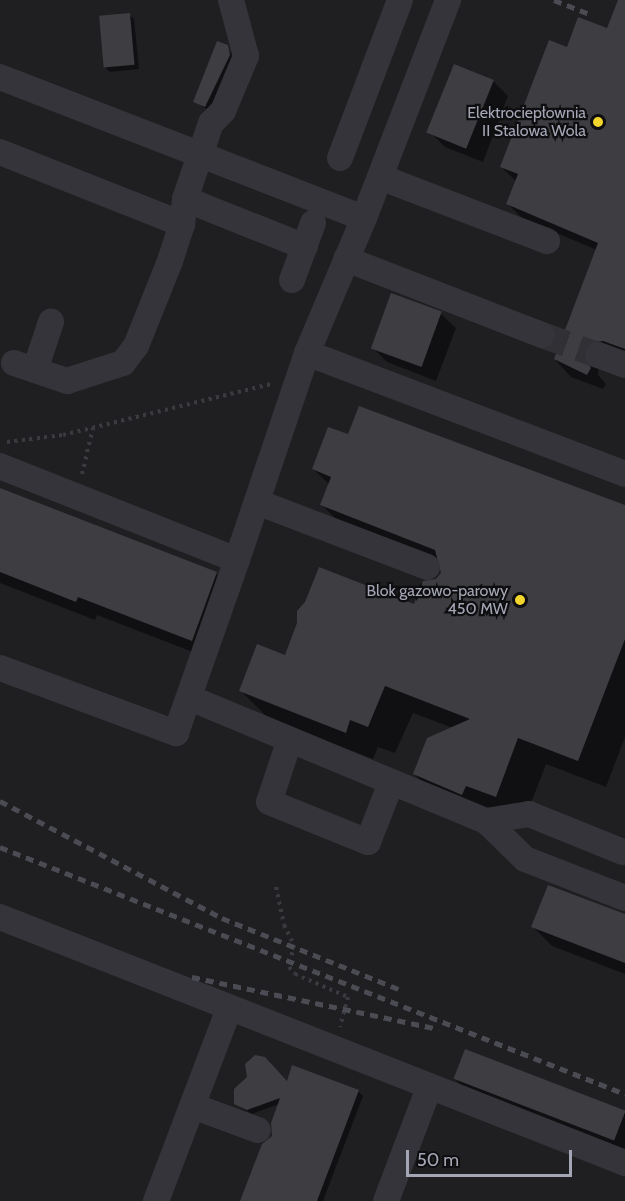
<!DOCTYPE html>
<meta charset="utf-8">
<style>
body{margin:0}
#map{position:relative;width:625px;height:1201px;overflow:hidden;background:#131315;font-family:Cabin,sans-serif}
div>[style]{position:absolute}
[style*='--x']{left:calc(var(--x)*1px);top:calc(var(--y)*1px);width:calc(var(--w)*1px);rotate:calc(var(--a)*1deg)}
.built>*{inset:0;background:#1f1f22;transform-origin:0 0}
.shadow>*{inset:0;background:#0007}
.building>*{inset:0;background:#3d3d42;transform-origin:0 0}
.minor-tunnel>*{height:26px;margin-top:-13px;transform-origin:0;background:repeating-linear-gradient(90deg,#303035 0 26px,transparent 0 39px)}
.path>*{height:4px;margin-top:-2px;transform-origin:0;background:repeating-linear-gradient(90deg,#3a3a41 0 3px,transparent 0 7.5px)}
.minor>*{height:26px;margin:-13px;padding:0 13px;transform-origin:13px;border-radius:13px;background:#34343a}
.rail>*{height:4.5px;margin-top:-2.25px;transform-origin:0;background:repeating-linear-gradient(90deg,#4b4b53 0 8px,transparent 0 14px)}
.dots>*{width:16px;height:16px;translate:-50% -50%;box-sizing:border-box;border:3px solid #0e0e10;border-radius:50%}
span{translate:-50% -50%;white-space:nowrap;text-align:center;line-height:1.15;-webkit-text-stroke:4.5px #0e0e10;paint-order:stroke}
.poi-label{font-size:16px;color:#a4a6b5}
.right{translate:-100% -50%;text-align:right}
.scale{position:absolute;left:406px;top:1150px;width:166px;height:27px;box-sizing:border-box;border:3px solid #a4a6b5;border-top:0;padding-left:8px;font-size:18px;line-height:21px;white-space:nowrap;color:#a4a6b5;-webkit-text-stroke:4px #0e0e10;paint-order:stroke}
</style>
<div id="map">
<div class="built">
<i style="left:0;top:0;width:625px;height:1201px"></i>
</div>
<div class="shadow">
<i style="clip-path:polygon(619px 0,625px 0,625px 358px,599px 365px,598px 375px,606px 384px,603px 389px,571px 377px,556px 361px,597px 250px,523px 219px,508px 204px,517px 182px,501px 167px,567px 49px,607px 30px)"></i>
<i style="clip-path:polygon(129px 15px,134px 19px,139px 69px,110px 72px,105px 67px)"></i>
<i style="clip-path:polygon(227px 46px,234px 60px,210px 111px,195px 102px)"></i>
<i style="clip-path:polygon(493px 81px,508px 96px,483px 162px,445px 147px,430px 132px)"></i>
<i style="clip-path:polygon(441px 314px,456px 328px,436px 381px,387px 362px,372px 347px)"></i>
<i style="clip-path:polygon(349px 436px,625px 507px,625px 737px,606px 787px,546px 764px,523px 824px,442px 801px,414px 774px,453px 728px,413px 713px,395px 753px,378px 747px,373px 759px,268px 718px,241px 691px,286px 657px,415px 606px,442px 573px,441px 568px,349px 532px,322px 505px,330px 485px,313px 469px)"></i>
<i style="clip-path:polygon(0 490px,216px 574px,235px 593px,211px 659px,97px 615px,95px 620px,0 583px)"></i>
<i style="clip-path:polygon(625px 916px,625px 974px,552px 946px,533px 927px)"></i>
<i style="clip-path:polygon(466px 1050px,625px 1112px,625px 1157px,474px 1098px,455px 1079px)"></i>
<i style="clip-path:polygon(256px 1056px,287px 1083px,358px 1091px,363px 1096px,323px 1201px,242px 1201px,273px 1136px,279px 1104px,252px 1114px,237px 1105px,249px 1078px,248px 1061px)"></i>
</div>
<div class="building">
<i style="clip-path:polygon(618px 0,625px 0,625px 349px,603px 341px,589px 343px,583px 357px,591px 368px,587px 375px,554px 359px,598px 243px,506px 204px,518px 174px,500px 167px,549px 40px,567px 47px,578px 17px,607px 28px)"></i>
<i style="left:130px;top:13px;width:52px;height:31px;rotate:85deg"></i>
<i style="clip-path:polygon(217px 41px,228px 45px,230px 55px,205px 107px,193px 102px)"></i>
<i style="left:454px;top:64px;width:43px;height:74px;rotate:22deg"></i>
<i style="left:391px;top:293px;width:54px;height:59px;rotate:20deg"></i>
<i style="clip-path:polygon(359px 406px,625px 505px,625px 639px,578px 761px,518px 738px,496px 797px,466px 786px,462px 795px,413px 774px,427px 738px,470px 719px,385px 686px,368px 727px,350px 720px,346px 733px,239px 691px,257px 644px,285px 655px,297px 623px,297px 611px,305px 602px,319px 567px,414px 604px,423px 581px,436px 579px,441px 573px,435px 550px,320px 505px,331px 477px,312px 469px,328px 427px,348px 434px)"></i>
<i style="clip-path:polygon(0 488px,217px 572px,192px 641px,78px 597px,76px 602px,0 572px)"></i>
<i style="clip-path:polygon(548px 885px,625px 914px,625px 963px,531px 927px)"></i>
<i style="left:465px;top:1049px;width:172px;height:32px;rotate:21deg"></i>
<i style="clip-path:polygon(255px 1055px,265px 1057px,287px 1081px,292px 1065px,359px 1090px,317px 1201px,240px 1201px,262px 1144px,272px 1136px,271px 1123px,280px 1098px,247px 1110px,234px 1104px,234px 1089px,247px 1077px,245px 1064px)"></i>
</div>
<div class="minor-tunnel">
<i style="--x:542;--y:335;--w:59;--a:19.7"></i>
</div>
<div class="path">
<i style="--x:7;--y:442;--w:56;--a:-7.1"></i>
<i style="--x:63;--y:435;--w:214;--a:-13.8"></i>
<i style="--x:82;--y:474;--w:47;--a:-76.6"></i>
<i style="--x:276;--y:887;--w:39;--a:78"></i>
<i style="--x:284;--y:925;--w:22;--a:63"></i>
<i style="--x:294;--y:945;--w:23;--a:103"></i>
<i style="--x:289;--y:967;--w:9;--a:49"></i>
<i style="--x:295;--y:974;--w:58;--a:23.5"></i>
<i style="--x:348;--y:997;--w:31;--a:105"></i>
</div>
<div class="minor">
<i style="--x:0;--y:77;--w:390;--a:21.2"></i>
<i style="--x:364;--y:218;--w:147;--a:112.9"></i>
<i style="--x:307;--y:353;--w:219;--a:108.7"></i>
<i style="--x:237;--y:560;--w:255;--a:-158.4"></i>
<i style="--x:0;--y:152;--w:196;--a:21.6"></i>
<i style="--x:340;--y:158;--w:169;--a:-69.2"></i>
<i style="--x:380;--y:177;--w:179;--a:21"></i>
<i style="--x:185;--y:199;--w:129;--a:21.8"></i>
<i style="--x:364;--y:218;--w:234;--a:-68.9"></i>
<i style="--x:346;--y:259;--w:210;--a:21.2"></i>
<i style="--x:292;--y:280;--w:61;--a:-69.8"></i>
<i style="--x:307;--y:353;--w:340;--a:20.8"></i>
<i style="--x:598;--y:355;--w:29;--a:20"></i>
<i style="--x:14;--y:363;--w:56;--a:18.8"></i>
<i style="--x:67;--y:381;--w:59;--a:-17.8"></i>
<i style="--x:123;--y:363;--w:21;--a:-53"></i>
<i style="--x:136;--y:346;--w:92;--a:-68.2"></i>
<i style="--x:170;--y:261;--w:39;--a:-72"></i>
<i style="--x:182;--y:224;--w:25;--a:-83"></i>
<i style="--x:185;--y:199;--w:80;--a:-71.1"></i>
<i style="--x:211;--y:123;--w:17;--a:-45"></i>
<i style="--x:223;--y:111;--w:60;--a:-67.3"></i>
<i style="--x:246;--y:56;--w:58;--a:-105"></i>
<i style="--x:35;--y:370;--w:51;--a:-71.6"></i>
<i style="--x:257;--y:502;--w:182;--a:20.9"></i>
<i style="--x:0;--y:668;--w:188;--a:20.3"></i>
<i style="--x:176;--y:733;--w:183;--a:-70.6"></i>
<i style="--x:190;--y:698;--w:321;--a:22.6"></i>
<i style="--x:486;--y:821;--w:44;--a:-9.2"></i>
<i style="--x:529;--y:814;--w:101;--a:22"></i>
<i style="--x:289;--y:742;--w:63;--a:108.4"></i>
<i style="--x:269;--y:802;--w:107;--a:22"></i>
<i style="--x:368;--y:842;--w:63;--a:-68.7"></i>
<i style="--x:486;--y:821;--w:54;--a:44.3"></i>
<i style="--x:525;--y:859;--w:107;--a:21.3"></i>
<i style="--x:0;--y:917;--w:672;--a:21.48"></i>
<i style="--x:193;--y:1106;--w:69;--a:20.3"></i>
<i style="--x:156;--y:1201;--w:205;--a:-69.2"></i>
<i style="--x:386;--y:1201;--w:121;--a:-69.2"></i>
</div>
<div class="rail">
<i style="--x:554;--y:0;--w:41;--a:21.5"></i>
<i style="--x:0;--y:801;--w:251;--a:27.8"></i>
<i style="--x:222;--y:918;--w:193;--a:21.9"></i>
<i style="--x:0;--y:847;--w:672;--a:21.56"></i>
<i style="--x:192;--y:977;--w:252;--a:11.9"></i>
</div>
<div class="dots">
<i style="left:598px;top:122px;background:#f3d52c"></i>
<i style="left:520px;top:600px;background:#f3d52c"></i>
</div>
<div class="poi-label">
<span class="right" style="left:586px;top:122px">Elektrociepłownia<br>II Stalowa Wola</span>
<span class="right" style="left:508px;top:600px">Blok gazowo-parowy<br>450 MW</span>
</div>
<div class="scale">50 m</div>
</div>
